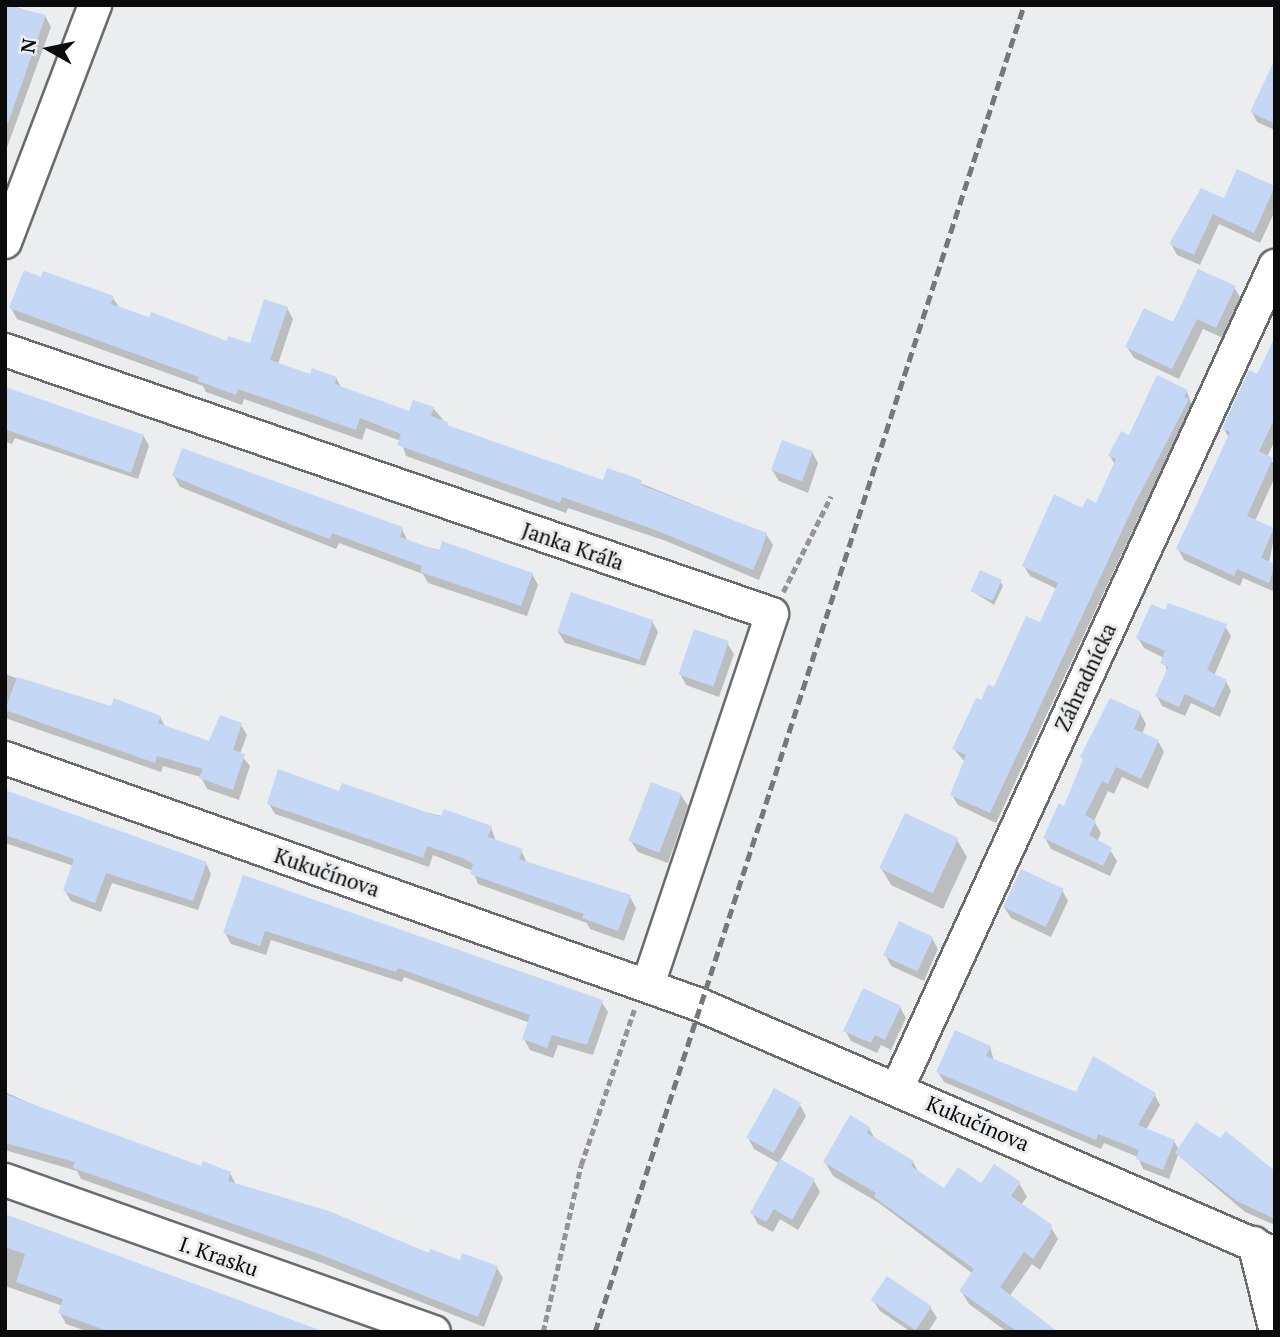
<!DOCTYPE html>
<meta charset="utf-8">
<style>
body{margin:0}
#map{position:relative;width:1280px;height:1337px;overflow:hidden;background:#ecedef;font-family:"PT Serif",serif}
div>[style]{position:absolute}
[style*='--x']{left:calc(var(--x)*1px);top:calc(var(--y)*1px);width:calc(var(--w)*1px);rotate:calc(var(--a)*1deg)}
.shadow>*{inset:0;background:#0003}
.building>*{inset:0;background:#c4d8f6;transform-origin:0 0}
.path>*{height:4.5px;margin-top:-2.25px;transform-origin:0;background:repeating-linear-gradient(90deg,#949496 0 7px,transparent 0 10.5px)}
.roads{filter:drop-shadow(2px 0 #6a6b6c) drop-shadow(-2px 0 #6a6b6c) drop-shadow(0 2px #6a6b6c) drop-shadow(0 -2px #6a6b6c)}
.minor>*{height:32px;margin:-16px;padding:0 16px;transform-origin:16px;border-radius:16px;background:#fff}
.rail>*{height:5px;margin-top:-2.5px;transform-origin:0;background:repeating-linear-gradient(90deg,#767778 0 10px,transparent 0 15px)}
span{translate:-50% -50%;white-space:nowrap;text-align:center;line-height:1.15;-webkit-text-stroke:6px #ecedef;paint-order:stroke}
.street-label{font-size:21px;color:#0b0b0c}
.frame{position:absolute;inset:0;border:7px solid #0b0b0c;pointer-events:none}
.north{position:absolute;left:14px;top:14px;width:70px;height:70px;-webkit-text-stroke:5px #ecedef;paint-order:stroke;rotate:279deg;font-size:19px;font-weight:700;line-height:28px;text-align:center;color:#0b0b0c}
.north::after{content:'';display:block;margin:auto;width:24px;height:32px;background:#0b0b0c;clip-path:polygon(50% 0,100% 100%,50% 72%,0 100%)}
</style>
<div id="map">
<div class="shadow">
<i style="clip-path:polygon(9px 5px,45px 16px,51px 27px,5px 153px)"></i>
<i style="clip-path:polygon(1275px 80px,1275px 130px,1257px 122px,1252px 112px)"></i>
<i style="clip-path:polygon(1274px 188px,1275px 211px,1260px 243px,1219px 224px,1200px 265px,1177px 255px,1171px 244px,1225px 201px)"></i>
<i style="clip-path:polygon(42px 279px,113px 298px,120px 309px,228px 343px,251px 346px,287px 308px,293px 319px,278px 364px,310px 376px,336px 378px,342px 389px,410px 413px,433px 408px,450px 428px,604px 483px,608px 470px,766px 534px,773px 545px,759px 580px,666px 541px,568px 508px,566px 513px,406px 456px,401px 441px,366px 428px,362px 440px,244px 399px,242px 405px,206px 392px,203px 386px,17px 319px,11px 308px)"></i>
<i style="clip-path:polygon(1234px 287px,1241px 299px,1223px 338px,1203px 329px,1179px 379px,1134px 358px,1127px 347px)"></i>
<i style="clip-path:polygon(1275px 340px,1275px 440px,1267px 457px,1275px 464px,1275px 477px,1255px 521px,1275px 532px,1269px 563px,1275px 566px,1275px 592px,1243px 578px,1240px 586px,1184px 560px,1178px 549px,1229px 438px,1224px 429px,1258px 376px)"></i>
<i style="clip-path:polygon(5px 388px,143px 435px,149px 446px,138px 479px,15px 438px,12px 444px,5px 442px)"></i>
<i style="clip-path:polygon(1187px 391px,1194px 412px,1139px 517px,996px 823px,958px 805px,952px 795px,965px 762px,954px 749px,982px 702px,1041px 624px,1057px 589px,1030px 576px,1024px 566px,1083px 510px,1097px 505px,1115px 465px,1110px 456px)"></i>
<i style="clip-path:polygon(812px 452px,818px 463px,808px 493px,779px 481px,772px 470px)"></i>
<i style="clip-path:polygon(174px 476px,402px 529px,408px 542px,532px 574px,538px 585px,527px 616px,428px 583px,423px 574px,339px 543px,336px 549px,180px 487px)"></i>
<i style="clip-path:polygon(1000px 581px,1003px 586px,994px 605px,972px 591px)"></i>
<i style="clip-path:polygon(1166px 612px,1225px 626px,1231px 636px,1214px 676px,1226px 681px,1231px 691px,1220px 717px,1191px 703px,1185px 716px,1162px 706px,1157px 696px,1167px 672px,1164px 658px,1144px 648px,1138px 638px)"></i>
<i style="clip-path:polygon(652px 621px,658px 632px,645px 666px,565px 643px,558px 632px)"></i>
<i style="clip-path:polygon(727px 643px,734px 654px,719px 697px,686px 685px,680px 674px)"></i>
<i style="clip-path:polygon(5px 674px,85px 703px,160px 717px,166px 728px,210px 744px,241px 725px,247px 735px,240px 754px,250px 766px,239px 800px,207px 789px,201px 777px,163px 766px,161px 772px,5px 718px)"></i>
<i style="clip-path:polygon(1140px 713px,1146px 724px,1142px 734px,1158px 741px,1164px 752px,1148px 789px,1122px 777px,1114px 794px,1108px 791px,1094px 821px,1101px 833px,1097px 842px,1110px 850px,1117px 861px,1110px 876px,1051px 849px,1045px 838px,1065px 808px,1084px 762px,1082px 757px)"></i>
<i style="clip-path:polygon(5px 792px,206px 863px,211px 874px,198px 910px,112px 883px,101px 912px,71px 901px,65px 891px,74px 866px,5px 843px)"></i>
<i style="clip-path:polygon(340px 793px,491px 827px,496px 842px,521px 850px,527px 863px,630px 897px,636px 908px,624px 941px,590px 929px,587px 923px,478px 884px,473px 871px,433px 855px,429px 867px,275px 814px,269px 804px)"></i>
<i style="clip-path:polygon(681px 795px,688px 806px,668px 863px,638px 852px,631px 841px)"></i>
<i style="clip-path:polygon(957px 840px,967px 857px,943px 909px,891px 885px,881px 868px)"></i>
<i style="clip-path:polygon(244px 877px,601px 1001px,608px 1012px,593px 1055px,558px 1045px,553px 1058px,530px 1050px,524px 1039px,530px 1023px,404px 977px,402px 982px,271px 940px,266px 955px,231px 944px,225px 933px)"></i>
<i style="clip-path:polygon(1062px 890px,1068px 901px,1051px 937px,1011px 918px,1004px 907px)"></i>
<i style="clip-path:polygon(932px 938px,938px 949px,924px 981px,891px 966px,885px 954px)"></i>
<i style="clip-path:polygon(900px 1007px,906px 1018px,891px 1050px,881px 1045px,877px 1053px,851px 1041px,845px 1030px)"></i>
<i style="clip-path:polygon(990px 1047px,994px 1061px,1077px 1094px,1155px 1095px,1160px 1105px,1146px 1130px,1174px 1141px,1179px 1150px,1275px 1172px,1275px 1225px,1245px 1212px,1178px 1155px,1169px 1179px,1143px 1169px,1138px 1157px,1104px 1143px,1101px 1149px,944px 1082px,938px 1072px)"></i>
<i style="clip-path:polygon(5px 1092px,83px 1127px,202px 1169px,230px 1173px,236px 1185px,430px 1255px,497px 1268px,503px 1278px,484px 1327px,322px 1263px,81px 1179px,77px 1171px,5px 1150px)"></i>
<i style="clip-path:polygon(800px 1105px,806px 1116px,780px 1161px,814px 1181px,820px 1192px,798px 1230px,780px 1219px,773px 1232px,758px 1224px,752px 1213px,780px 1164px,754px 1149px,748px 1138px)"></i>
<i style="clip-path:polygon(869px 1128px,876px 1141px,913px 1162px,920px 1175px,944px 1190px,1019px 1183px,1027px 1197px,1021px 1205px,1050px 1226px,1058px 1239px,1040px 1270px,1032px 1264px,1009px 1297px,1053px 1332px,1007px 1332px,969px 1304px,961px 1291px,973px 1274px,879px 1203px,833px 1176px,825px 1162px)"></i>
<i style="clip-path:polygon(5px 1217px,317px 1332px,89px 1332px,66px 1324px,60px 1313px,63px 1306px,5px 1286px)"></i>
<i style="clip-path:polygon(873px 1300px,930px 1307px,937px 1318px,928px 1332px,911px 1332px,880px 1311px)"></i>
</div>
<div class="building">
<i style="clip-path:polygon(5px 5px,46px 15px,8px 123px,5px 122px)"></i>
<i style="clip-path:polygon(1275px 59px,1275px 124px,1250px 112px)"></i>
<i style="clip-path:polygon(1237px 169px,1275px 186px,1254px 233px,1213px 214px,1194px 255px,1169px 244px,1201px 188px,1224px 198px)"></i>
<i style="clip-path:polygon(1198px 269px,1236px 286px,1216px 328px,1197px 319px,1172px 369px,1125px 347px,1144px 308px,1173px 322px)"></i>
<i style="clip-path:polygon(24px 270px,41px 277px,43px 271px,114px 296px,111px 304px,149px 317px,151px 312px,227px 341px,228px 336px,250px 343px,264px 299px,288px 307px,270px 360px,310px 374px,312px 368px,337px 377px,335px 384px,409px 411px,413px 400px,434px 407px,431px 416px,448px 422px,447px 425px,603px 480px,607px 468px,642px 480px,641px 485px,767px 533px,760px 554px,753px 570px,658px 531px,562px 497px,560px 503px,397px 445px,401px 434px,360px 418px,356px 430px,238px 389px,236px 395px,198px 381px,199px 377px,9px 308px)"></i>
<i style="clip-path:polygon(1275px 337px,1275px 418px,1259px 451px,1273px 458px,1247px 516px,1274px 528px,1261px 558px,1275px 564px,1269px 583px,1237px 569px,1234px 576px,1176px 549px,1230px 432px,1222px 429px,1249px 370px,1257px 374px)"></i>
<i style="clip-path:polygon(1157px 375px,1188px 390px,1184px 397px,1189px 399px,1134px 505px,990px 813px,950px 795px,966px 755px,952px 749px,976px 698px,981px 700px,988px 684px,994px 687px,1026px 616px,1040px 622px,1058px 583px,1022px 566px,1054px 494px,1082px 508px,1087px 498px,1096px 503px,1116px 459px,1108px 456px,1121px 431px,1129px 435px)"></i>
<i style="left:5px;top:387px;width:147px;height:40px;rotate:19deg"></i>
<i style="left:782px;top:440px;width:33px;height:32px;rotate:20deg"></i>
<i style="clip-path:polygon(182px 448px,403px 527px,400px 537px,439px 551px,442px 541px,533px 573px,521px 606px,420px 572px,422px 566px,332px 533px,330px 539px,292px 525px,172px 476px)"></i>
<i style="left:980px;top:570px;width:24px;height:23px;rotate:24deg"></i>
<i style="left:571px;top:592px;width:87px;height:42px;rotate:19deg"></i>
<i style="clip-path:polygon(1168px 603px,1227px 624px,1207px 670px,1227px 680px,1214px 708px,1185px 694px,1179px 707px,1155px 696px,1168px 667px,1160px 663px,1165px 651px,1136px 638px,1151px 604px,1165px 610px)"></i>
<i style="left:694px;top:629px;width:37px;height:48px;rotate:19deg"></i>
<i style="clip-path:polygon(17px 677px,111px 706px,114px 698px,161px 716px,158px 723px,209px 741px,220px 715px,242px 723px,233px 750px,245px 754px,233px 790px,199px 778px,203px 769px,157px 756px,155px 763px,5px 710px)"></i>
<i style="clip-path:polygon(1110px 698px,1141px 712px,1134px 729px,1159px 740px,1141px 779px,1116px 767px,1108px 784px,1102px 781px,1085px 815px,1096px 821px,1089px 835px,1112px 848px,1103px 866px,1043px 838px,1059px 803px,1064px 806px,1083px 759px,1080px 757px)"></i>
<i style="clip-path:polygon(278px 769px,339px 791px,342px 783px,441px 817px,444px 809px,492px 826px,488px 837px,523px 849px,519px 859px,631px 895px,618px 931px,582px 918px,584px 914px,470px 874px,473px 864px,463px 858px,427px 846px,423px 858px,267px 804px)"></i>
<i style="left:651px;top:782px;width:33px;height:63px;rotate:21deg"></i>
<i style="clip-path:polygon(5px 790px,207px 862px,193px 901px,106px 873px,95px 903px,63px 891px,74px 859px,5px 835px)"></i>
<i style="left:905px;top:813px;width:59px;height:61px;rotate:25deg"></i>
<i style="left:1021px;top:869px;width:47px;height:42px;rotate:25deg"></i>
<i style="clip-path:polygon(243px 875px,603px 1000px,587px 1045px,552px 1035px,547px 1048px,522px 1039px,530px 1015px,398px 968px,396px 972px,265px 931px,260px 946px,223px 933px)"></i>
<i style="left:899px;top:921px;width:38px;height:38px;rotate:25deg"></i>
<i style="clip-path:polygon(863px 988px,901px 1006px,885px 1040px,875px 1035px,871px 1043px,843px 1031px)"></i>
<i style="clip-path:polygon(955px 1030px,991px 1046px,986px 1056px,1076px 1092px,1093px 1056px,1156px 1093px,1138px 1125px,1175px 1140px,1163px 1170px,1136px 1159px,1139px 1150px,1098px 1134px,1096px 1140px,936px 1072px)"></i>
<i style="left:774px;top:1088px;width:31px;height:57px;rotate:29deg"></i>
<i style="clip-path:polygon(5px 1094px,201px 1166px,203px 1161px,231px 1172px,228px 1181px,329px 1211px,429px 1253px,430px 1249px,460px 1260px,462px 1253px,498px 1266px,478px 1317px,314px 1252px,73px 1168px,75px 1162px,5px 1143px)"></i>
<i style="clip-path:polygon(850px 1115px,870px 1127px,867px 1133px,914px 1161px,911px 1166px,944px 1188px,958px 1167px,981px 1183px,994px 1164px,1021px 1182px,1011px 1196px,1052px 1225px,1050px 1234px,1033px 1259px,1024px 1252px,1000px 1287px,1058px 1332px,1018px 1332px,959px 1291px,974px 1269px,874px 1197px,876px 1193px,823px 1162px)"></i>
<i style="clip-path:polygon(1196px 1122px,1220px 1138px,1226px 1131px,1275px 1171px,1275px 1219px,1237px 1201px,1175px 1153px)"></i>
<i style="clip-path:polygon(780px 1159px,815px 1179px,792px 1220px,774px 1209px,766px 1222px,750px 1213px)"></i>
<i style="clip-path:polygon(5px 1214px,317px 1329px,317px 1332px,110px 1332px,58px 1313px,63px 1299px,16px 1282px,25px 1254px,5px 1247px)"></i>
<i style="left:887px;top:1276px;width:54px;height:29px;rotate:34deg"></i>
</div>
<div class="path">
<i style="--x:783;--y:592;--w:107;--a:-63.4"></i>
<i style="--x:543;--y:1332;--w:171;--a:-77.2"></i>
<i style="--x:581;--y:1165;--w:164;--a:-71.1"></i>
</div>
<div class="roads">
<div class="minor">
<i style="--x:5;--y:242;--w:254;--a:-69.2"></i>
<i style="--x:5;--y:350;--w:811;--a:18.99"></i>
<i style="--x:772;--y:614;--w:391;--a:108.5"></i>
<i style="--x:5;--y:758;--w:738;--a:19.56"></i>
<i style="--x:700;--y:1005;--w:627;--a:23.41"></i>
<i style="--x:897;--y:1089;--w:906;--a:-65.33"></i>
<i style="--x:5;--y:1180;--w:455;--a:19.5"></i>
<i style="--x:1254;--y:1243;--w:88;--a:76.1"></i>
</div>
</div>
<div class="rail">
<i style="--x:595;--y:1332;--w:1395;--a:-72.08"></i>
</div>
<div class="street-label">
<span style="left:573px;top:546px;rotate:19deg">Janka Kráľa</span>
<span style="left:1085px;top:677px;rotate:-65deg">Záhradnícka</span>
<span style="left:327px;top:872px;rotate:19deg">Kukučínova</span>
<span style="left:978px;top:1123px;rotate:23deg">Kukučínova</span>
<span style="left:219px;top:1256px;rotate:19deg">I. Krasku</span>
</div>
<div class="frame"></div>
<div class="north">N</div>
</div>
